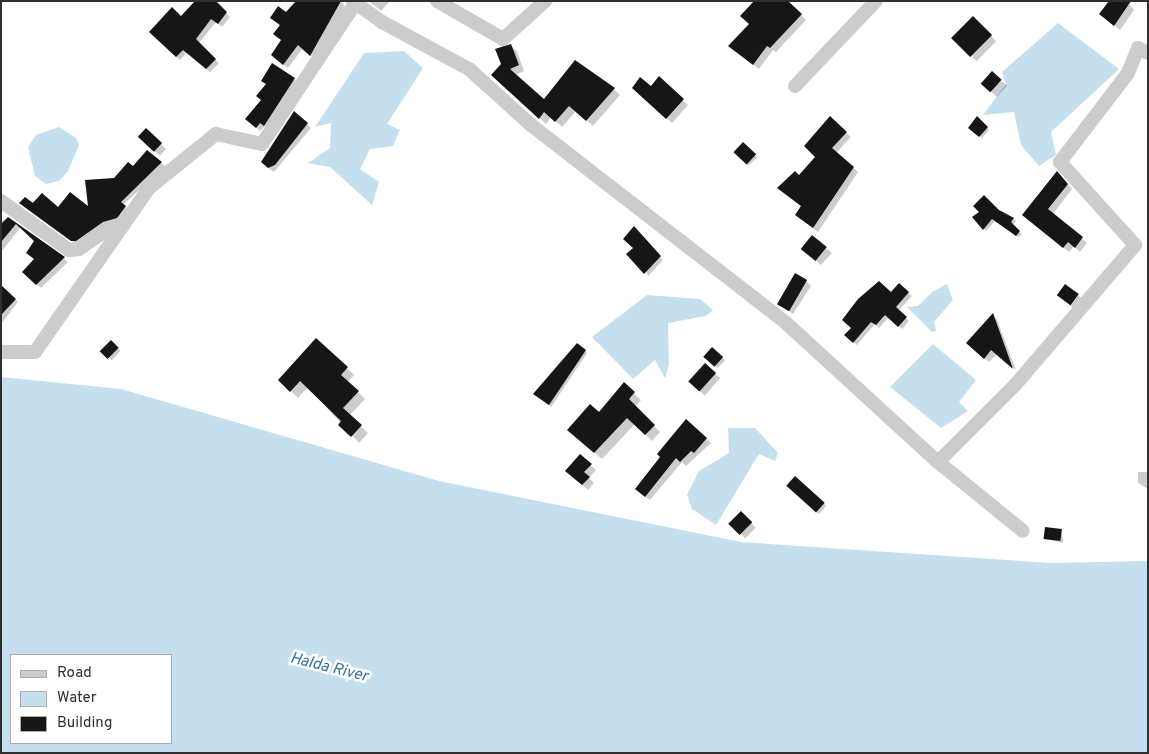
<!DOCTYPE html>
<style>
body{margin:0}
#map{position:relative;width:1149px;height:754px;overflow:hidden;background:#fff;font-family:Overpass,sans-serif}
div>[style]{position:absolute}
[style*='--x']{left:calc(var(--x)*1px);top:calc(var(--y)*1px);width:calc(var(--w)*1px);rotate:calc(var(--a)*1deg)}
.water>*{inset:0;background:#c6dfef}
.shadow>*{inset:0;background:#0003;transform-origin:0 0}
.building>*{inset:0;background:#161616;transform-origin:0 0}
.minor>*{height:14px;margin:-7px;padding:0 7px;transform-origin:7px;border-radius:7px;background:#ccc}
span{translate:-50% -50%;white-space:nowrap;text-align:center;line-height:1.15;-webkit-text-stroke:5px #fff;paint-order:stroke}
.water-label{font-size:16px;color:#347299;font-style:italic}
.frame{position:absolute;inset:0;border:2px solid #2f2f2f;pointer-events:none}
.legend{position:absolute;left:10px;top:654px;width:162px;height:90px;box-sizing:border-box;background:#fff;border:1px solid #acacac;margin:0;padding:6px 9px;list-style:none;font-size:15px;color:#2f2f2f}
.legend li{display:flex;align-items:center;gap:10px;height:25px}
.legend b{width:25px;border:1px solid #acacac}
</style>
<div id="map">
<div class="water">
<i style="clip-path:polygon(1058px 23px,1119px 69px,1051px 132px,1056px 155px,1039px 166px,1021px 145px,1014px 112px,983px 115px,1006px 84px,1002px 72px)"></i>
<i style="clip-path:polygon(404px 51px,423px 68px,387px 124px,400px 130px,393px 146px,370px 149px,360px 169px,379px 182px,372px 205px,330px 167px,308px 163px,330px 148px,331px 123px,315px 127px,364px 53px)"></i>
<i style="clip-path:polygon(59px 127px,76px 138px,79px 145px,68px 171px,59px 181px,46px 184px,35px 176px,28px 147px,36px 135px)"></i>
<i style="clip-path:polygon(947px 284px,953px 300px,934px 322px,936px 331px,932px 332px,907px 307px,918px 306px,932px 292px)"></i>
<i style="clip-path:polygon(647px 295px,700px 299px,713px 310px,706px 316px,668px 323px,669px 365px,665px 378px,655px 360px,633px 379px,592px 337px)"></i>
<i style="clip-path:polygon(933px 344px,976px 380px,959px 402px,968px 411px,941px 428px,890px 387px)"></i>
<i style="clip-path:polygon(evenodd,1px 377px,121px 389px,439px 481px,741px 542px,1051px 563px,1148px 561px,1148px 753px,1px 753px,1px 377px,171px 655px,171px 743px,11px 743px,11px 655px,171px 655px)"></i>
<i style="clip-path:polygon(728px 428px,755px 428px,778px 453px,775px 461px,759px 454px,716px 525px,692px 509px,687px 495px,699px 471px,729px 453px)"></i>
</div>
<div class="shadow">
<i style="clip-path:polygon(214px 1px,230px 17px,222px 27px,216px 22px,199px 43px,219px 63px,210px 72px,187px 52px,180px 60px,151px 32px)"></i>
<i style="clip-path:polygon(341px 1px,345px 6px,315px 59px,303px 48px,288px 68px,277px 60px,282px 41px,281px 26px,272px 18px)"></i>
<i style="clip-path:polygon(369px 1px,390px 1px,381px 11px)"></i>
<i style="clip-path:polygon(786px 1px,806px 20px,776px 52px,773px 50px,759px 69px,729px 46px,751px 25px)"></i>
<i style="clip-path:polygon(1129px 4px,1134px 10px,1120px 30px,1106px 19px)"></i>
<i style="left:973px;top:18px;width:33px;height:28px;rotate:45deg"></i>
<i style="clip-path:polygon(510px 45px,517px 51px,524px 71px,515px 75px,544px 101px,614px 89px,620px 95px,593px 126px,576px 111px,562px 127px,551px 117px,546px 124px,499px 81px)"></i>
<i style="clip-path:polygon(273px 65px,299px 83px,268px 129px,265px 126px,260px 131px,250px 122px,262px 100px)"></i>
<i style="clip-path:polygon(659px 78px,688px 105px,672px 123px,638px 93px,651px 88px)"></i>
<i style="clip-path:polygon(1002px 81px,1007px 86px,997px 97px,988px 89px)"></i>
<i style="clip-path:polygon(830px 118px,851px 137px,836px 153px,858px 172px,818px 232px,796px 215px,802px 207px,779px 188px,799px 177px,817px 157px)"></i>
<i style="clip-path:polygon(977px 118px,989px 130px,982px 138px,972px 130px)"></i>
<i style="clip-path:polygon(307px 124px,311px 128px,274px 172px,267px 167px)"></i>
<i style="clip-path:polygon(139px 137px,161px 144px,166px 149px,160px 156px)"></i>
<i style="left:743px;top:143px;width:20px;height:12px;rotate:45deg"></i>
<i style="clip-path:polygon(147px 152px,165px 166px,123px 205px,128px 210px,121px 221px,76px 244px,24px 207px,90px 209px,115px 179px,133px 168px)"></i>
<i style="clip-path:polygon(1057px 173px,1072px 189px,1053px 214px,1087px 243px,1080px 252px,1074px 246px,1069px 252px,1023px 215px)"></i>
<i style="clip-path:polygon(998px 211px,1016px 221px,1013px 225px,1022px 234px,1018px 237px,995px 221px,986px 231px,974px 217px,980px 212px)"></i>
<i style="clip-path:polygon(8px 218px,21px 227px,1px 252px,1px 222px)"></i>
<i style="clip-path:polygon(634px 228px,663px 260px,648px 276px,635px 248px)"></i>
<i style="clip-path:polygon(24px 230px,68px 262px,41px 288px,24px 272px,35px 260px,35px 241px)"></i>
<i style="clip-path:polygon(812px 236px,832px 253px,821px 265px,807px 253px)"></i>
<i style="clip-path:polygon(806px 281px,811px 286px,793px 314px,778px 303px)"></i>
<i style="clip-path:polygon(899px 284px,912px 296px,898px 311px,909px 321px,902px 329px,889px 317px,879px 328px,875px 324px,857px 345px,846px 335px)"></i>
<i style="clip-path:polygon(1065px 285px,1084px 300px,1076px 310px,1063px 300px)"></i>
<i style="clip-path:polygon(7px 292px,18px 302px,1px 324px,1px 297px)"></i>
<i style="clip-path:polygon(993px 315px,997px 320px,1016px 370px,997px 354px,989px 362px,973px 348px)"></i>
<i style="clip-path:polygon(316px 340px,354px 375px,348px 382px,365px 399px,349px 416px,368px 433px,359px 443px,308px 387px,298px 398px,287px 387px)"></i>
<i style="left:111px;top:342px;width:13px;height:13px;rotate:42deg"></i>
<i style="left:712px;top:348px;width:18px;height:11px;rotate:43deg"></i>
<i style="clip-path:polygon(585px 351px,587px 353px,551px 407px,537px 396px)"></i>
<i style="left:705px;top:365px;width:20px;height:23px;rotate:41deg"></i>
<i style="clip-path:polygon(624px 384px,641px 400px,635px 407px,660px 432px,652px 441px,635px 424px,602px 459px,576px 437px)"></i>
<i style="clip-path:polygon(686px 421px,711px 443px,686px 466px,682px 462px,650px 500px,641px 493px)"></i>
<i style="clip-path:polygon(581px 456px,596px 470px,589px 478px,594px 483px,588px 490px,572px 476px)"></i>
<i style="clip-path:polygon(1138px 472px,1148px 472px,1148px 489px,1138px 483px)"></i>
<i style="left:795px;top:478px;width:42px;height:11px;rotate:42deg"></i>
<i style="left:741px;top:513px;width:21px;height:15px;rotate:45deg"></i>
<i style="clip-path:polygon(1062px 530px,1063px 543px,1045px 539px)"></i>
</div>
<div class="building">
<i style="clip-path:polygon(195px 1px,216px 1px,227px 12px,218px 24px,211px 19px,196px 39px,216px 59px,206px 69px,183px 50px,176px 57px,149px 32px,172px 7px,181px 16px)"></i>
<i style="clip-path:polygon(296px 1px,341px 1px,310px 56px,298px 45px,283px 65px,271px 55px,281px 40px,273px 34px,280px 25px,270px 18px,278px 6px,286px 12px)"></i>
<i style="clip-path:polygon(754px 1px,788px 1px,802px 14px,770px 48px,767px 46px,753px 65px,728px 46px,749px 24px,740px 16px)"></i>
<i style="clip-path:polygon(1109px 1px,1131px 1px,1114px 26px,1099px 14px)"></i>
<i style="left:973px;top:16px;width:27px;height:31px;rotate:45deg"></i>
<i style="clip-path:polygon(511px 44px,519px 65px,510px 69px,544px 99px,575px 60px,615px 88px,586px 121px,569px 106px,555px 122px,544px 112px,539px 119px,491px 75px,501px 64px,495px 49px)"></i>
<i style="clip-path:polygon(272px 63px,295px 78px,264px 126px,260px 123px,256px 128px,245px 119px,261px 100px,256px 96px,266px 84px,261px 81px)"></i>
<i style="left:992px;top:71px;width:13px;height:17px;rotate:42deg"></i>
<i style="clip-path:polygon(659px 76px,684px 99px,666px 119px,632px 88px,640px 77px,651px 86px)"></i>
<i style="clip-path:polygon(294px 111px,308px 123px,275px 165px,268px 168px,261px 162px)"></i>
<i style="clip-path:polygon(830px 116px,847px 132px,832px 148px,854px 167px,813px 228px,795px 215px,801px 206px,777px 188px,795px 171px,799px 175px,815px 157px,804px 146px)"></i>
<i style="clip-path:polygon(977px 116px,988px 127px,979px 137px,968px 128px)"></i>
<i style="left:146px;top:128px;width:22px;height:12px;rotate:43deg"></i>
<i style="left:743px;top:142px;width:18px;height:14px;rotate:43deg"></i>
<i style="clip-path:polygon(147px 150px,162px 162px,121px 202px,126px 206px,117px 218px,103px 222px,76px 241px,71px 241px,19px 203px,25px 197px,33px 203px,28px 208px,42px 193px,58px 207px,70px 192px,88px 206px,85px 180px,114px 178px,128px 162px,133px 166px)"></i>
<i style="clip-path:polygon(1057px 171px,1068px 184px,1048px 209px,1083px 237px,1075px 248px,1068px 242px,1063px 248px,1022px 215px)"></i>
<i style="clip-path:polygon(984px 195px,999px 210px,1014px 218px,1011px 222px,1020px 231px,1016px 236px,992px 219px,983px 230px,972px 217px,979px 212px,973px 206px)"></i>
<i style="clip-path:polygon(8px 217px,65px 257px,36px 285px,22px 272px,34px 259px,26px 253px,34px 241px,16px 224px,1px 242px,1px 224px)"></i>
<i style="clip-path:polygon(634px 226px,661px 256px,644px 274px,626px 254px,633px 248px,623px 239px)"></i>
<i style="left:812px;top:235px;width:19px;height:18px;rotate:39deg"></i>
<i style="left:795px;top:273px;width:14px;height:36px;rotate:30deg"></i>
<i style="clip-path:polygon(879px 281px,891px 292px,899px 283px,909px 292px,896px 307px,907px 317px,898px 327px,885px 315px,876px 325px,871px 322px,853px 343px,844px 335px,851px 328px,842px 320px,858px 299px)"></i>
<i style="left:1065px;top:284px;width:17px;height:14px;rotate:36deg"></i>
<i style="clip-path:polygon(1px 285px,16px 299px,1px 315px)"></i>
<i style="clip-path:polygon(993px 313px,1013px 369px,991px 350px,984px 359px,966px 343px)"></i>
<i style="clip-path:polygon(316px 338px,348px 367px,341px 375px,359px 391px,343px 408px,362px 425px,351px 437px,338px 425px,341px 421px,300px 381px,290px 392px,278px 380px)"></i>
<i style="left:111px;top:340px;width:11px;height:16px;rotate:45deg"></i>
<i style="clip-path:polygon(577px 343px,586px 350px,549px 405px,533px 394px)"></i>
<i style="left:712px;top:347px;width:15px;height:13px;rotate:42deg"></i>
<i style="left:705px;top:363px;width:15px;height:25px;rotate:42deg"></i>
<i style="clip-path:polygon(624px 382px,635px 392px,629px 399px,655px 425px,645px 435px,627px 418px,594px 453px,567px 430px,590px 404px,599px 412px)"></i>
<i style="clip-path:polygon(686px 419px,707px 438px,694px 453px,691px 451px,680px 462px,676px 458px,645px 497px,635px 489px,660px 457px,657px 454px)"></i>
<i style="clip-path:polygon(580px 454px,592px 464px,584px 472px,590px 477px,582px 485px,565px 471px)"></i>
<i style="left:795px;top:476px;width:40px;height:13px;rotate:42deg"></i>
<i style="left:741px;top:511px;width:16px;height:18px;rotate:45deg"></i>
<i style="left:1045px;top:527px;width:17px;height:12px;rotate:7deg"></i>
</div>
<div class="minor">
<i style="--x:353;--y:1;--w:36;--a:36"></i>
<i style="--x:382;--y:22;--w:99;--a:28.4"></i>
<i style="--x:469;--y:69;--w:84;--a:42.1"></i>
<i style="--x:531;--y:125;--w:321;--a:37.8"></i>
<i style="--x:785;--y:322;--w:207;--a:42.5"></i>
<i style="--x:938;--y:462;--w:109;--a:39.1"></i>
<i style="--x:437;--y:1;--w:76;--a:29.9"></i>
<i style="--x:503;--y:39;--w:57;--a:-42.1"></i>
<i style="--x:795;--y:86;--w:117;--a:-46.4"></i>
<i style="--x:1;--y:201;--w:84;--a:35.8"></i>
<i style="--x:69;--y:250;--w:10;--a:-6"></i>
<i style="--x:79;--y:249;--w:35;--a:-35"></i>
<i style="--x:108;--y:229;--w:15;--a:-11"></i>
<i style="--x:1;--y:352;--w:34;--a:0"></i>
<i style="--x:35;--y:352;--w:200;--a:-55.2"></i>
<i style="--x:149;--y:188;--w:86;--a:-38.9"></i>
<i style="--x:216;--y:134;--w:47;--a:12.3"></i>
<i style="--x:262;--y:144;--w:172;--a:-56.4"></i>
<i style="--x:938;--y:462;--w:110;--a:-45"></i>
<i style="--x:1016;--y:384;--w:183;--a:-49.4"></i>
<i style="--x:1135;--y:245;--w:112;--a:-132.1"></i>
<i style="--x:1060;--y:162;--w:112;--a:-52.6"></i>
<i style="--x:1128;--y:73;--w:27;--a:-68"></i>
<i style="--x:1138;--y:48;--w:11;--a:27"></i>
</div>
<div class="water-label">
<span style="left:329px;top:668px;rotate:14deg">Halda River</span>
</div>
<div class="frame"></div>
<ul class="legend">
<li><b style="height:6px;background:#ccc"></b>Road</li>
<li><b style="height:14px;background:#c6dfef"></b>Water</li>
<li><b style="height:14px;background:#161616"></b>Building</li>
</ul>
</div>
